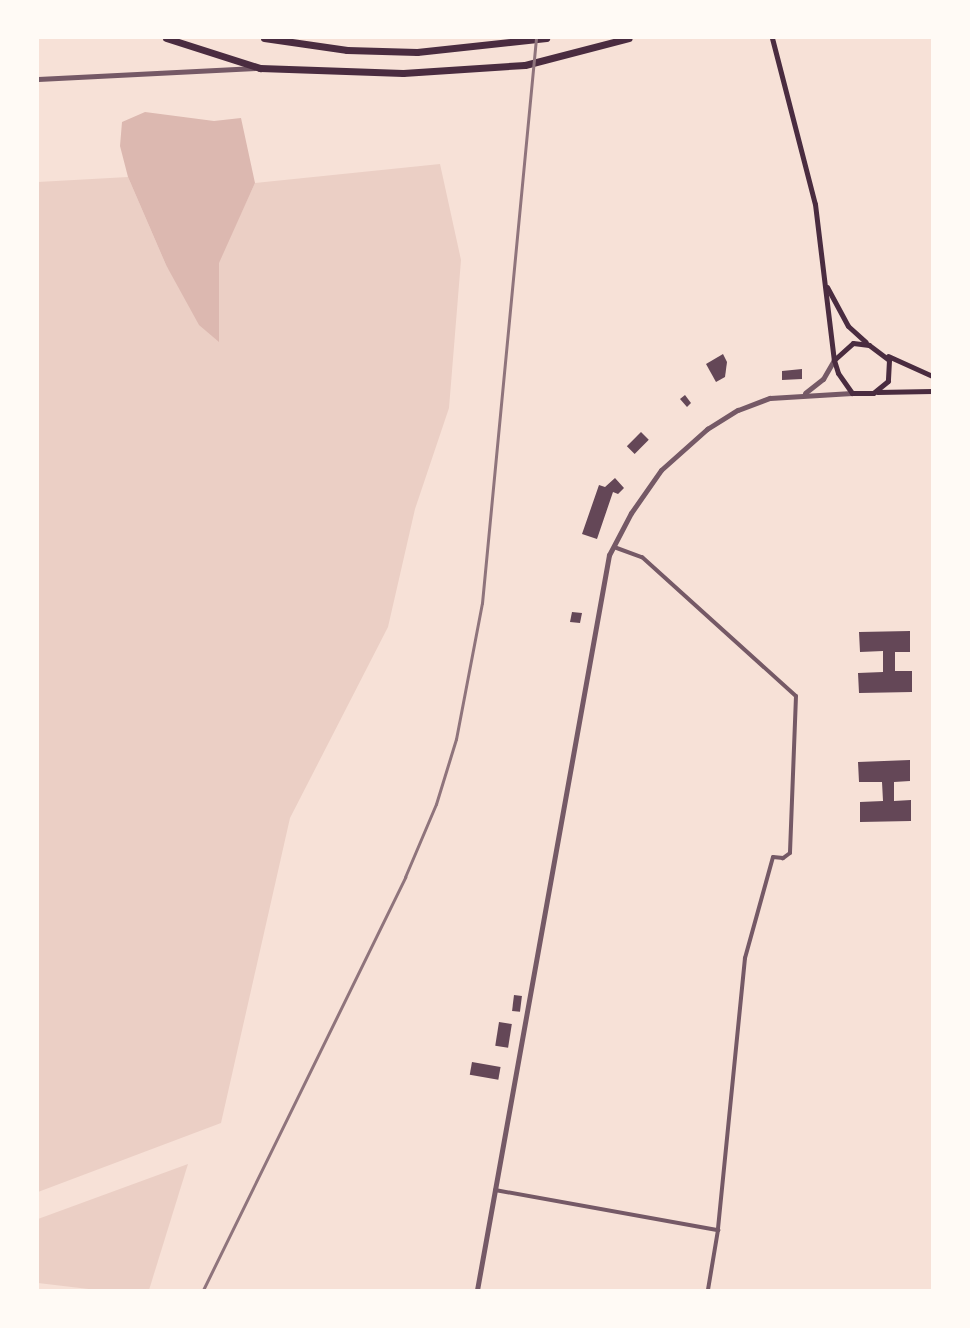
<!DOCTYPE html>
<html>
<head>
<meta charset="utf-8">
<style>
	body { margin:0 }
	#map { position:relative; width:970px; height:1328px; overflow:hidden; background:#f7e1d7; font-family:"Roboto Serif",serif }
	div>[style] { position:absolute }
	.green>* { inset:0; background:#ebcfc5 }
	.water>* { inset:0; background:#dcb8b0 }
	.building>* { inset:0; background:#644757; transform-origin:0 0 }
	.minor>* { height:4px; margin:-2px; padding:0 2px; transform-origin:2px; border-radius:2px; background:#755966 }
	.tertiary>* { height:5px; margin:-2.5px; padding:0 2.5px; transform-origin:2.5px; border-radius:2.5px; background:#755966 }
	.secondary>* { height:5px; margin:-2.5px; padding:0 2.5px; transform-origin:2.5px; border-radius:2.5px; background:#4a2c40 }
	.trunk>* { height:7px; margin:-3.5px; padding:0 3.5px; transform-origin:3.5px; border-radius:3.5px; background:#4a2c40 }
	.rail>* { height:3px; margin:-1.5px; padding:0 1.5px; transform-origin:1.5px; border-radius:1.5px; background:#8f747c }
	span { translate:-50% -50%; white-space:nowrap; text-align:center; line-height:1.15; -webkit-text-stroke:5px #fffaf5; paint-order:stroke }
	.frame { position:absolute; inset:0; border:39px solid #fffaf5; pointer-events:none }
</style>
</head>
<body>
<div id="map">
	<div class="green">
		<div style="clip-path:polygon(440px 164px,461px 260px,449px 408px,415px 509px,388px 627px,290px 818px,221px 1123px,38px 1192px,38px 182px,128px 177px,166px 265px,219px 341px,218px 263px,255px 183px)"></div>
		<div style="clip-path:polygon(188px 1164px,149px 1290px,97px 1290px,38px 1283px,38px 1219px)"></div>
	</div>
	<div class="water">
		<div style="clip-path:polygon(145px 112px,214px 121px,241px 118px,255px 183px,219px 263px,219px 342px,199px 325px,166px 265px,128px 177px,120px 146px,122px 122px)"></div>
	</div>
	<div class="building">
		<div style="clip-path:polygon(723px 354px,727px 362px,725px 377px,716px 382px,706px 364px)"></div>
		<div style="clip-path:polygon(802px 369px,802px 379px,782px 380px,782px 371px)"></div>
		<div style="clip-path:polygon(685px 395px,691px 403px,687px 407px,680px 399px)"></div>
		<div style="left:641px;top:432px;width:11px;height:20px;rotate:45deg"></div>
		<div style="clip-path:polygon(615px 478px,624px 488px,618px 494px,613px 492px,597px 539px,582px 534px,599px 485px,605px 487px)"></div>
		<div style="clip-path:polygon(572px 612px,582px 613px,580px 623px,570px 622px)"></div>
		<div style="clip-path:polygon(910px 631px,910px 652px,895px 652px,895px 671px,912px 671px,912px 692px,859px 693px,858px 673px,883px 672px,883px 651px,860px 652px,859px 632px)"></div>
		<div style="clip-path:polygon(910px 760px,910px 781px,894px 782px,894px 801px,911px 800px,911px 821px,860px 822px,860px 802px,883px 801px,882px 782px,859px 782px,858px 762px)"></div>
		<div style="left:514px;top:995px;width:8px;height:16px;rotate:7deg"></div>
		<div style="left:499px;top:1022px;width:13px;height:24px;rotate:9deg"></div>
		<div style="left:472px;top:1062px;width:29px;height:13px;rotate:10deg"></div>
	</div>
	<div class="minor">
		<div style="left:614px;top:547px;width:30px;rotate:20deg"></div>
		<div style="left:642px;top:557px;width:207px;rotate:42.1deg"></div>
		<div style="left:796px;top:696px;width:157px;rotate:92.2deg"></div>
		<div style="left:790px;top:853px;width:9px;rotate:144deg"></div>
		<div style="left:783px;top:858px;width:10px;rotate:-174deg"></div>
		<div style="left:773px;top:857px;width:105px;rotate:105.5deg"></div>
		<div style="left:745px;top:958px;width:273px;rotate:95.7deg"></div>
		<div style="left:718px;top:1230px;width:61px;rotate:99.5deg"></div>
		<div style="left:495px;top:1190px;width:227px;rotate:10.2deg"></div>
	</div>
	<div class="tertiary">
		<div style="left:38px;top:79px;width:220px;rotate:-2.9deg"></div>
		<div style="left:805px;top:393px;width:23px;rotate:-38deg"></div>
		<div style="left:823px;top:379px;width:22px;rotate:-60deg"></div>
		<div style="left:477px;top:1290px;width:747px;rotate:-79.82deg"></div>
		<div style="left:609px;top:555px;width:47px;rotate:-62.4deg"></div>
		<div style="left:631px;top:513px;width:52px;rotate:-55.1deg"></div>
		<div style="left:661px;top:470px;width:62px;rotate:-41.7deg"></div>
		<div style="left:707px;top:429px;width:36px;rotate:-32deg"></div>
		<div style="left:738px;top:410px;width:34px;rotate:-21deg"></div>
		<div style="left:770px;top:398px;width:82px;rotate:-3.5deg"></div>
	</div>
	<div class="secondary">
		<div style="left:772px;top:38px;width:171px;rotate:75.5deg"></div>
		<div style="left:815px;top:204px;width:157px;rotate:83.1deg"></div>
		<div style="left:827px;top:287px;width:44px;rotate:61.7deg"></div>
		<div style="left:848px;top:326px;width:24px;rotate:42deg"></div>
		<div style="left:853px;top:343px;width:16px;rotate:7deg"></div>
		<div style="left:869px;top:345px;width:25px;rotate:37deg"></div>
		<div style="left:889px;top:360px;width:21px;rotate:93deg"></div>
		<div style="left:888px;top:381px;width:19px;rotate:141deg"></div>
		<div style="left:873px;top:393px;width:21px;rotate:180deg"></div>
		<div style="left:852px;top:393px;width:24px;rotate:-125deg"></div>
		<div style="left:838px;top:373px;width:14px;rotate:-107deg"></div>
		<div style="left:834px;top:360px;width:25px;rotate:-42deg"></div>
		<div style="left:888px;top:356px;width:48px;rotate:24.4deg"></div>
		<div style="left:877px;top:392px;width:55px;rotate:-1deg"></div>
	</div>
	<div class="trunk">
		<div style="left:166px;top:38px;width:99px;rotate:17.7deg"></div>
		<div style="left:260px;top:68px;width:143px;rotate:2deg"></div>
		<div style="left:403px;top:73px;width:122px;rotate:-3.8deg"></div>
		<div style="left:525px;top:65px;width:107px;rotate:-14.6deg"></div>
		<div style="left:264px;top:38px;width:84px;rotate:8.2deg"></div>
		<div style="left:347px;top:50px;width:70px;rotate:1.6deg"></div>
		<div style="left:417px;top:52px;width:130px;rotate:-6.2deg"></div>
	</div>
	<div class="rail">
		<div style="left:203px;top:1290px;width:460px;rotate:-63.9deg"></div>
		<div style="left:405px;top:877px;width:79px;rotate:-67deg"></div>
		<div style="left:436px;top:804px;width:68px;rotate:-72.9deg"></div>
		<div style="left:456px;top:739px;width:138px;rotate:-79.2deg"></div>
		<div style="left:482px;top:603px;width:568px;rotate:-84.54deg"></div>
	</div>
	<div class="frame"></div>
</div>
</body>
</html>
